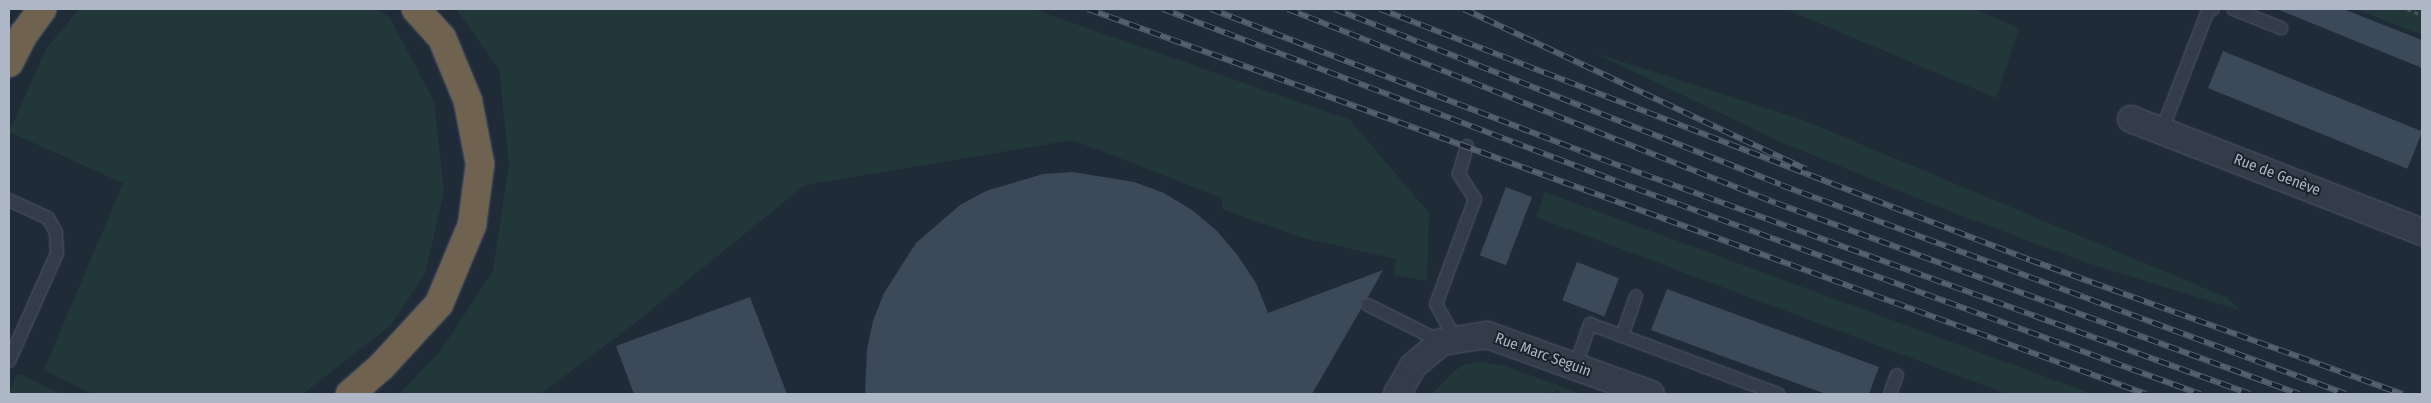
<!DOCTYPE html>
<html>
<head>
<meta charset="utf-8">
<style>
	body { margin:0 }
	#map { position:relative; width:2431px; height:403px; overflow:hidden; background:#202b38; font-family:"Fira Sans Condensed",sans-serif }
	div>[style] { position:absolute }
	.green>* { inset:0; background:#223739 }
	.building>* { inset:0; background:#3c4958; transform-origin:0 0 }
	.path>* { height:3px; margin-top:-1.5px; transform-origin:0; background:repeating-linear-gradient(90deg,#405457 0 4px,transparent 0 8px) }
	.roads { filter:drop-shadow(0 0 1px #515a66) drop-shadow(0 0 1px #515a66) }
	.service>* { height:12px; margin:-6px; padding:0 6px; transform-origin:6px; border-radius:6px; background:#343c49 }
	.minor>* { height:26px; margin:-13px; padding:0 13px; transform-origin:13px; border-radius:13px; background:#343c49 }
	.motorway>* { height:28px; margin:-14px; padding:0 14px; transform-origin:14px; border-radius:14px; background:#6f6350 }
	.rail>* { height:5.5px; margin-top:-2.75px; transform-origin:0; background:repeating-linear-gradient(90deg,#19222d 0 11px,#556070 0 22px); box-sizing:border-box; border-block:1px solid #556070 }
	span { translate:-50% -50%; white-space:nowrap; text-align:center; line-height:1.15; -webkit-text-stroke:4px #19222d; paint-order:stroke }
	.street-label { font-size:15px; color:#aeb7c5 }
	.frame { position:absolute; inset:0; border:10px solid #aeb7c5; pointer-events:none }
</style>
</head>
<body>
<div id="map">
	<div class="green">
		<div style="clip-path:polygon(79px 9px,378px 9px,390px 18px,434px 101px,444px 192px,425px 274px,391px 325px,303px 394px,93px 394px,44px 370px,123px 183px,9px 132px,46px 49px)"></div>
		<div style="clip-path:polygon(456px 9px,1033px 9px,1350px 120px,1429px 213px,1427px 281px,1394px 275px,1396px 259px,1303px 238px,1222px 209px,1222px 198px,1073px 140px,805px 185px,630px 327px,541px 394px,399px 394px,439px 353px,493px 271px,509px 163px,499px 69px)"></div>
		<div style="clip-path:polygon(1785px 9px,1974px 9px,2019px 28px,1996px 98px)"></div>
		<div style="clip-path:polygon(2355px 9px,2422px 9px,2422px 35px)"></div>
		<div style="clip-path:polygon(1592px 52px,1803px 120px,2228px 298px,2239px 310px,2087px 263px,1952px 212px,1783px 143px)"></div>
		<div style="clip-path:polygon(1545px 192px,2092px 394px,2007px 394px,1536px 217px)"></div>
		<div style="clip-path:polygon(1480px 362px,1502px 365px,1581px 394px,1559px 394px,1559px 389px,1549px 394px,1432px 394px,1454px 371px,1466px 364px)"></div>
		<div style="clip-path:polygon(20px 374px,62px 394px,9px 394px,16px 375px)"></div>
	</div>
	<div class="building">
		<div style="clip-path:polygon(2277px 9px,2343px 9px,2422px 40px,2422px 68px)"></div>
		<div style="left:2223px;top:51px;width:215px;height:40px;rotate:22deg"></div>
		<div style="clip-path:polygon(1073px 172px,1134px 182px,1164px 193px,1192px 210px,1217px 231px,1238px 256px,1256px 283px,1268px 313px,1383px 270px,1368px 297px,1361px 301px,1361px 309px,1312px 394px,865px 394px,867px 349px,873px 321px,884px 293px,916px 243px,960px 205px,986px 191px,1043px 174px)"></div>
		<div style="left:1506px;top:187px;width:28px;height:73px;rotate:21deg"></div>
		<div style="left:1577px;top:262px;width:45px;height:41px;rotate:21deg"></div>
		<div style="clip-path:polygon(1667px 289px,1879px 367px,1869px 394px,1826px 394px,1651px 330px)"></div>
		<div style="clip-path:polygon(750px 297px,787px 394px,634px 394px,616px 346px)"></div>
	</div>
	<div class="path">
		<div style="left:2407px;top:9px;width:16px;rotate:22deg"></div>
	</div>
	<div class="roads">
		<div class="service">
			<div style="left:2233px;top:9px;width:52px;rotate:21.6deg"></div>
			<div style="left:2162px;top:130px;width:128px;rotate:-68.9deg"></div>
			<div style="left:2208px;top:11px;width:5px;rotate:-22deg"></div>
			<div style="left:1368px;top:305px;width:83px;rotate:26.6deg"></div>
			<div style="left:1622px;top:336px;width:42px;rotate:-70.7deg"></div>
			<div style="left:1456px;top:340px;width:41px;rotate:-119.1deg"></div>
			<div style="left:1436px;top:304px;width:112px;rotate:-69.6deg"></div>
			<div style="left:1475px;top:199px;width:30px;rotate:-123deg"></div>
			<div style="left:1459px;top:174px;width:29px;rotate:-74deg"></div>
			<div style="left:9px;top:361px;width:118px;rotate:-66deg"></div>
			<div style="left:57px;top:253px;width:21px;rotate:-93deg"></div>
			<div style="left:56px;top:232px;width:16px;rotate:-120deg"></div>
			<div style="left:48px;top:218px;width:43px;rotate:-155.2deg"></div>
			<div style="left:1575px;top:367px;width:46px;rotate:-70.8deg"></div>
			<div style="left:1590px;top:324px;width:201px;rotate:20.4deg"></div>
			<div style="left:1890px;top:394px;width:20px;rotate:-70deg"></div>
		</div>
		<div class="minor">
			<div style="left:2131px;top:119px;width:312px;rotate:21.2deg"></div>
			<div style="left:1397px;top:394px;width:32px;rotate:-60deg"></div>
			<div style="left:1413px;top:366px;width:38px;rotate:-40deg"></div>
			<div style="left:1442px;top:342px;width:46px;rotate:-8.8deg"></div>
			<div style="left:1487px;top:335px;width:174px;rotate:19.8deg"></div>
		</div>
		<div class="motorway">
			<div style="left:9px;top:63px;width:33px;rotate:-63deg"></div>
			<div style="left:24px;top:34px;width:31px;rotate:-54deg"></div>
			<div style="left:350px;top:394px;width:41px;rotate:-41.1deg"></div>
			<div style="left:381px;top:367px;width:86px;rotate:-47.4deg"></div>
			<div style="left:439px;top:304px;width:86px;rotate:-67.3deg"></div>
			<div style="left:472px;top:225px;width:62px;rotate:-82.5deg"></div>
			<div style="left:480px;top:164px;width:64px;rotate:-100.8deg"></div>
			<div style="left:468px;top:101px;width:68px;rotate:-112.4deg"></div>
			<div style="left:442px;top:38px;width:39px;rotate:-132deg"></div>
		</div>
	</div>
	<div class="rail">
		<div style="left:1088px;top:9px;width:1126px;rotate:20deg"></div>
		<div style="left:1163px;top:9px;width:484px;rotate:20.8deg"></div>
		<div style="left:1615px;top:181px;width:623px;rotate:20.01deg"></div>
		<div style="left:1211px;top:9px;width:439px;rotate:21deg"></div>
		<div style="left:1621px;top:166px;width:669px;rotate:19.92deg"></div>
		<div style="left:1288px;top:9px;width:525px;rotate:21.68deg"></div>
		<div style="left:1776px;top:203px;width:557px;rotate:20.06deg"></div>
		<div style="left:1335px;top:9px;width:479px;rotate:21.5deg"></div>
		<div style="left:1781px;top:185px;width:602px;rotate:20.3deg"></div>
		<div style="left:1380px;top:9px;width:697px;rotate:21.11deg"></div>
		<div style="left:2030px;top:260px;width:396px;rotate:19.8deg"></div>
		<div style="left:1464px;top:9px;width:378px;rotate:25.1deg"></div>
	</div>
	<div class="street-label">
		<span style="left:2277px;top:175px;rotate:21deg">Rue de Genève</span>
		<span style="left:1543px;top:355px;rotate:20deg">Rue Marc Seguin</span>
	</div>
	<div class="frame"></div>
</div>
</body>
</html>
